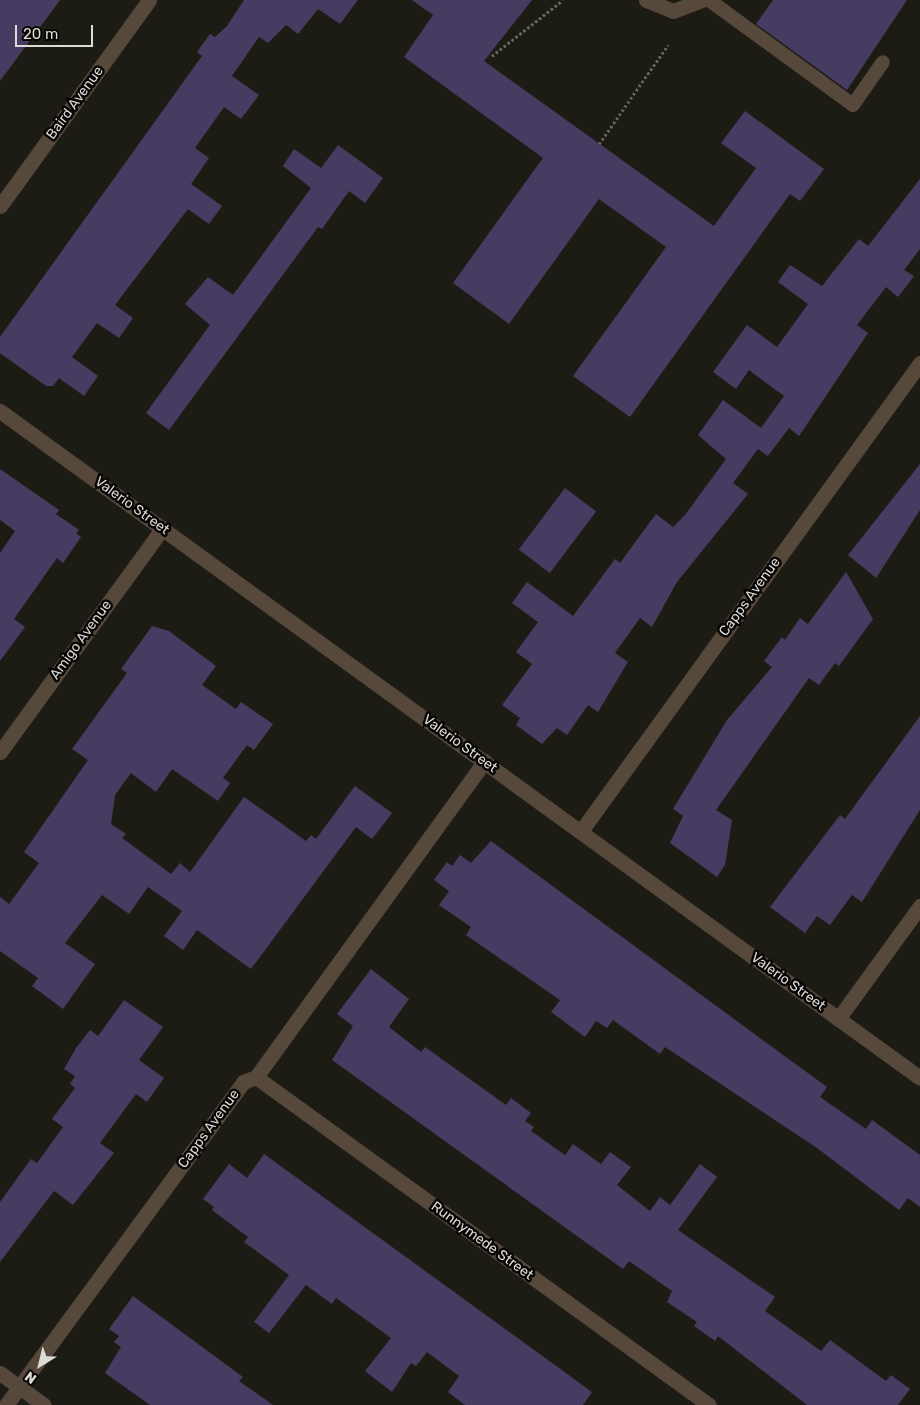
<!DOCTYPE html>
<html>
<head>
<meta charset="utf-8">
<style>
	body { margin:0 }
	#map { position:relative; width:920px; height:1405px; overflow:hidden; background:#1d1c14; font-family:Rubik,sans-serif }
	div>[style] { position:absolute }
	.building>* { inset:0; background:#463c61; transform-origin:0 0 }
	.path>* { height:3px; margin-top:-1.5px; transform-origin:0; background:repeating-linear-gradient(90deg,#65645d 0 2.5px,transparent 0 5px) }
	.service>* { height:14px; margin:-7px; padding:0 7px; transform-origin:7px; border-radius:7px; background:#57483c }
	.minor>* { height:15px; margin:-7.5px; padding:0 7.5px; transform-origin:7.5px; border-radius:7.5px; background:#57483c }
	.tertiary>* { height:15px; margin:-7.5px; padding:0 7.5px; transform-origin:7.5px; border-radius:7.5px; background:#57483c }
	span { translate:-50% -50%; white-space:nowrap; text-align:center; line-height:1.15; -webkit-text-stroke:5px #070604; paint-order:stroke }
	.street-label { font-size:14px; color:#dcdbd6 }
	.north { position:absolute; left:15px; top:1340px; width:50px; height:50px; -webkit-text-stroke:4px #070604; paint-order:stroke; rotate:216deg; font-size:14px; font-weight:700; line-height:20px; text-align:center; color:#dcdbd6 }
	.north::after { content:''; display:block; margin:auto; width:18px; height:22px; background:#dcdbd6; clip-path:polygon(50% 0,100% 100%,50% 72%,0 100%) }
	.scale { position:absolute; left:15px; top:25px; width:78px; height:22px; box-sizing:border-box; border:2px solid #dcdbd6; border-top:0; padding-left:6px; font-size:15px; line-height:18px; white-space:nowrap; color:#dcdbd6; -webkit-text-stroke:4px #070604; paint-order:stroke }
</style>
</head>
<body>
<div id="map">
	<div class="building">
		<div style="clip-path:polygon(0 0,60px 0,0 81px)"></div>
		<div style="clip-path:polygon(244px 0,358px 0,340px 24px,318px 9px,298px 34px,286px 25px,268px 43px,259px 37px,232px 76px,259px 95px,241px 119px,224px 107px,195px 148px,209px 158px,191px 184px,222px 206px,209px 224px,188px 209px,115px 305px,133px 318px,119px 338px,97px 323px,72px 357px,98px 376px,84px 396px,59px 378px,53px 386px,46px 386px,0 353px,0 337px,202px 56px,197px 52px,210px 34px,215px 37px,227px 26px)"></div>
		<div style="clip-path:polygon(412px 0,532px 0,484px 61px,714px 226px,756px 168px,721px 143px,745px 111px,824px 169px,800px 201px,790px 194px,630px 417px,573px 376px,666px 247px,599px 199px,509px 324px,453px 283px,543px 158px,404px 57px,433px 15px)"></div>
		<div style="clip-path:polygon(773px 0,907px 0,847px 90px,756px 24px)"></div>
		<div style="clip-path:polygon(338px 145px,383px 178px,365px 203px,349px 191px,322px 229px,318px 227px,169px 430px,146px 413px,210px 325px,185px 304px,208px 277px,233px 295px,311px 188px,283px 166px,294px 149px,321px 168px)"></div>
		<div style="clip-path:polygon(920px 179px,920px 249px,904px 270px,914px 276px,898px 297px,886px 287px,857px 325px,868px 333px,799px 436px,789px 428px,768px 456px,758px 449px,733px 483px,748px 494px,677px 582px,652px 627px,640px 618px,615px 653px,628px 662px,598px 712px,588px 705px,567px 735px,557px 728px,542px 744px,516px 725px,520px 718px,502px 705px,532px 664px,516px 652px,538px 622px,512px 603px,527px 582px,573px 616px,615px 559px,620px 563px,656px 514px,673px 527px,685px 515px,726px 459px,698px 435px,723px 400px,761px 428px,784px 396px,749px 370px,736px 389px,713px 372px,747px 325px,777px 347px,808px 304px,778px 282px,790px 265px,822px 286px,859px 239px,868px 246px)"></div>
		<div style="clip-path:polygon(920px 464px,920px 510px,876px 578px,848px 555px)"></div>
		<div style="clip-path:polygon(0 469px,59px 510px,56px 514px,79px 530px,76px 533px,81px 537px,63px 563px,57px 558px,14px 619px,25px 627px,0 661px,0 553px,15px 531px,0 520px)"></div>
		<div style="left:565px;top:488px;width:39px;height:77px;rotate:37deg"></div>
		<div style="clip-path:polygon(846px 572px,873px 619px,839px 666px,835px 663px,819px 685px,809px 678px,716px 810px,732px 820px,725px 865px,717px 877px,670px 843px,683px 816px,673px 809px,727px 720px,772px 667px,764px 661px,782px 637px,785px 640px,800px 618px,808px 624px)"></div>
		<div style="clip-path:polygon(152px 626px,169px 631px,216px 666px,202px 685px,236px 709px,241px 702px,273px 724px,254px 750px,247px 745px,223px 778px,230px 783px,218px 801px,172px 769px,156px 792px,131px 773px,115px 795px,111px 824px,126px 834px,122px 838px,171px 874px,180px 863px,190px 872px,244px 797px,306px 841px,311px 835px,316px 839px,355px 786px,392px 813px,372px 839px,356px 827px,251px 969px,197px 930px,183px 950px,164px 936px,182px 911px,148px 887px,129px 914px,102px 895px,65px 943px,95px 964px,63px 1009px,32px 986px,38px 978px,0 951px,0 897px,9px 904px,39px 863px,24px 852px,88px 760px,72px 749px,127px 673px,121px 669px)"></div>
		<div style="clip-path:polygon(920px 716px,920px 810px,862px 902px,852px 895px,830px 925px,817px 916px,805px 933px,770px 907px,840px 815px,845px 819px)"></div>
		<div style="clip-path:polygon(491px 841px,827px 1087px,820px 1097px,866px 1129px,872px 1120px,920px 1155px,920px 1207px,908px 1198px,899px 1210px,817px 1148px,665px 1047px,660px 1054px,613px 1020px,607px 1028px,596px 1021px,585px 1037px,551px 1012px,560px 1000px,466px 935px,471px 927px,439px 905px,449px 891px,434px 880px,447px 862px,452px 866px,460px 855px,471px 863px)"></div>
		<div style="clip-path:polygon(371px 969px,409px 999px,389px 1027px,421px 1052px,425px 1047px,506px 1105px,511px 1098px,531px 1113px,525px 1121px,534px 1127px,531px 1131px,565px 1155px,573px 1144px,601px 1164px,610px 1152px,631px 1167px,617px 1185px,650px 1211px,660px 1197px,670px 1205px,700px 1164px,717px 1177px,678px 1230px,775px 1297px,765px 1311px,821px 1351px,830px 1340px,886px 1381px,891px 1375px,910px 1389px,898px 1405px,807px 1405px,718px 1336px,715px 1341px,694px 1326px,697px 1322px,667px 1302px,672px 1291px,629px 1261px,623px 1269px,332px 1060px,353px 1026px,337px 1014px)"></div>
		<div style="clip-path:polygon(124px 1000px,163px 1027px,139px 1060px,164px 1078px,147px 1102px,136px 1094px,100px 1143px,114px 1153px,73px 1205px,54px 1191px,0 1262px,0 1202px,31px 1159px,37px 1163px,63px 1127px,52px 1119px,75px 1088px,70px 1084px,75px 1076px,64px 1069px,76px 1048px,90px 1030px,98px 1036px)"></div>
		<div style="clip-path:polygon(264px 1154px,592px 1392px,583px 1405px,465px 1405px,448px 1392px,459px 1376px,427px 1352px,416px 1366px,411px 1363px,392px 1392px,365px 1371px,391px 1338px,336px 1298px,332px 1304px,306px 1285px,269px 1333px,254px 1322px,289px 1275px,244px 1242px,248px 1237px,212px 1210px,214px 1207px,203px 1199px,229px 1164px,247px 1178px)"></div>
		<div style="clip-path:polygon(133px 1296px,243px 1377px,239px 1381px,273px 1405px,150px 1405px,105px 1373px,121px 1347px,114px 1342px,119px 1336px,109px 1329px)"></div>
	</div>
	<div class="path">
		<div style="left:492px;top:56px;width:90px;rotate:-38.3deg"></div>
		<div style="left:599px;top:144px;width:121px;rotate:-55.1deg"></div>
	</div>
	<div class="service">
		<div style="left:709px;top:0;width:178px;rotate:36.1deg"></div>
		<div style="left:853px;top:105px;width:52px;rotate:-55.1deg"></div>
	</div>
	<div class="minor">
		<div style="left:646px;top:0;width:29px;rotate:22deg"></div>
		<div style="left:673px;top:11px;width:31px;rotate:-21deg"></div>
		<div style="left:0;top:206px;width:254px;rotate:-54.1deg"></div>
		<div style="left:0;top:752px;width:277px;rotate:-54deg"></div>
		<div style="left:581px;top:831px;width:578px;rotate:-54.08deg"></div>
		<div style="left:838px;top:1019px;width:140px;rotate:-54deg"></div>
		<div style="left:256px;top:1077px;width:559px;rotate:35.91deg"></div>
		<div style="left:0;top:1373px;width:54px;rotate:36deg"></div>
		<div style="left:6px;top:1405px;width:401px;rotate:-53.7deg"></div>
		<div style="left:243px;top:1082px;width:14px;rotate:-21deg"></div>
		<div style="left:256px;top:1077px;width:390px;rotate:-54.1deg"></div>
	</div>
	<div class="tertiary">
		<div style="left:0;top:411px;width:1136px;rotate:35.94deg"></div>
	</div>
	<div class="street-label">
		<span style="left:75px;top:103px;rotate:-54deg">Baird Avenue</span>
		<span style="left:132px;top:506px;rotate:36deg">Valerio Street</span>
		<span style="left:750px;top:597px;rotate:-54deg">Capps Avenue</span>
		<span style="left:81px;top:640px;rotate:-54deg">Amigo Avenue</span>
		<span style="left:460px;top:744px;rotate:36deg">Valerio Street</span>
		<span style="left:788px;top:982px;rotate:36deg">Valerio Street</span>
		<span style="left:209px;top:1129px;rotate:-54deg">Capps Avenue</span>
		<span style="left:482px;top:1241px;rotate:36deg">Runnymede Street</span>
	</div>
	<div class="north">N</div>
	<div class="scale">20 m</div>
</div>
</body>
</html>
